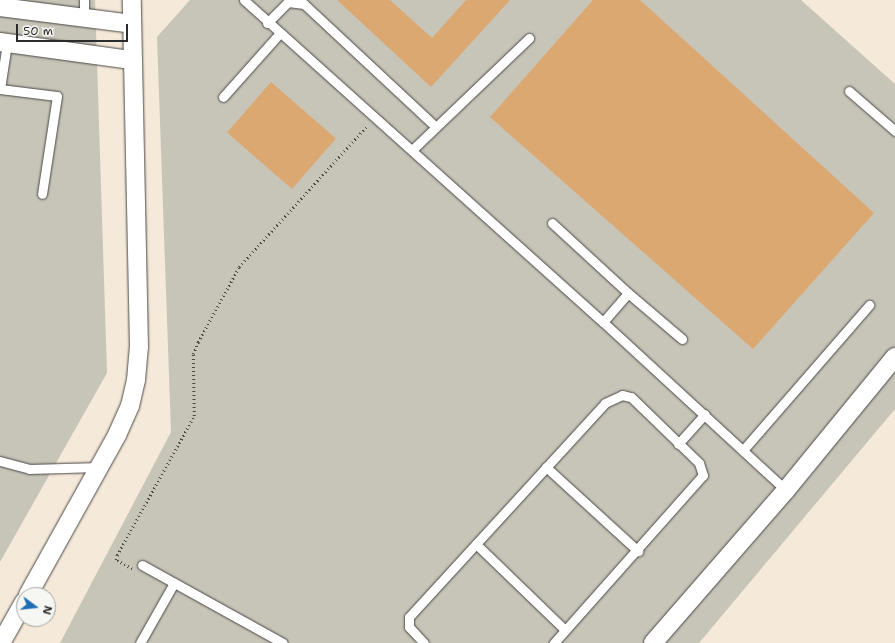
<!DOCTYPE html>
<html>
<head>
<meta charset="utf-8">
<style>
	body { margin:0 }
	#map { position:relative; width:895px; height:643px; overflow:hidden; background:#f5e9d9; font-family:"Shantell Sans",sans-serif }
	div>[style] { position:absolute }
	.industrial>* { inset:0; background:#c7c4b8 }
	.building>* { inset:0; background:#dca871; transform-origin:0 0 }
	.path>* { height:2.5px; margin-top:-1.25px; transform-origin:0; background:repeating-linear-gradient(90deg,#494845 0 1px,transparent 0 4px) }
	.roads { filter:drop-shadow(0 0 1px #494845) drop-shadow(0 0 1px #494845) }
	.service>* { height:9px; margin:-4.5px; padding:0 4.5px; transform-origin:4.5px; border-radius:4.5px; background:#fff }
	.minor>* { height:18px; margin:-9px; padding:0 9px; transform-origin:9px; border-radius:9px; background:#fff }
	span { translate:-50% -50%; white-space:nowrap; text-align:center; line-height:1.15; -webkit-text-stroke:3px #f6f6f2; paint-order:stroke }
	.north { position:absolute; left:16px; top:587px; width:40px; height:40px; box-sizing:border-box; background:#f6f6f2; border:1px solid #a5a5a2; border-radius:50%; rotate:105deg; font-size:11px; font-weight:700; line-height:16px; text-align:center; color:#2b2b2b }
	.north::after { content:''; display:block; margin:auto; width:14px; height:18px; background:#1f6fb2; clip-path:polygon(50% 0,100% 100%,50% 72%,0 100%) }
	.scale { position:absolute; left:16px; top:24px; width:112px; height:18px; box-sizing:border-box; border:2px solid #2b2b2b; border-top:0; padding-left:5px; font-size:12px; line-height:14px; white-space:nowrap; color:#2b2b2b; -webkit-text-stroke:3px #f6f6f2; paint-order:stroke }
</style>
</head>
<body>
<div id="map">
	<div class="industrial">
		<div style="clip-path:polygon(0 0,95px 0,107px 373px,0 562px)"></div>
		<div style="clip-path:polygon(190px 0,801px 0,895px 84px,895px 409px,699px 643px,60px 643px,171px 432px,157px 37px)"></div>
	</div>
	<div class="building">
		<div style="clip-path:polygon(337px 0,390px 0,432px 38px,466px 0,510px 0,431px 87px)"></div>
		<div style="clip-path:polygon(593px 0,640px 0,874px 213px,753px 349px,490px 117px)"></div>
		<div style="left:271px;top:82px;width:86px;height:67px;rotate:41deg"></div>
	</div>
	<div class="path">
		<div style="left:132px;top:569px;width:18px;rotate:-151deg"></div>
		<div style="left:116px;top:560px;width:5px;rotate:-79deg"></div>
		<div style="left:117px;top:555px;width:159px;rotate:-61deg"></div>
		<div style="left:194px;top:416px;width:62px;rotate:-90.9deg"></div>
		<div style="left:193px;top:354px;width:13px;rotate:-67deg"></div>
		<div style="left:198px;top:342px;width:85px;rotate:-61.3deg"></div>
		<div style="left:239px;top:267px;width:190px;rotate:-47.8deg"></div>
	</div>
	<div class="roads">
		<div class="service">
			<div style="left:84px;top:0;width:18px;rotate:90deg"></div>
			<div style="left:244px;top:0;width:482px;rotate:41.9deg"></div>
			<div style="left:603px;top:322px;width:248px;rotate:42.6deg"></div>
			<div style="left:267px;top:23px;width:30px;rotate:-45deg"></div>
			<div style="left:288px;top:2px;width:16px;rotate:7deg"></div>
			<div style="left:304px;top:4px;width:180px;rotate:43deg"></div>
			<div style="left:0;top:89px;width:57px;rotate:7deg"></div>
			<div style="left:57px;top:96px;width:99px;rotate:98.7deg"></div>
			<div style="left:0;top:89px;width:47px;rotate:-81.3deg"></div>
			<div style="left:849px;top:91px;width:61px;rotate:41deg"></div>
			<div style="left:223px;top:97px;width:86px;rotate:-48.3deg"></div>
			<div style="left:412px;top:150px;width:162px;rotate:-43.7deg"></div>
			<div style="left:552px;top:223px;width:103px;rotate:42.6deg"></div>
			<div style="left:603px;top:322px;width:38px;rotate:-49deg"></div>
			<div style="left:628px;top:293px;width:71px;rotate:40.4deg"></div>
			<div style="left:678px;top:444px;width:40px;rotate:-48deg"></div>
			<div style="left:744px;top:449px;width:191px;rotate:-49deg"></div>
			<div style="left:0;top:461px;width:30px;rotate:15deg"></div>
			<div style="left:29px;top:469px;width:71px;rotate:-1.6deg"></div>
			<div style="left:546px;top:467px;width:125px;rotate:42.4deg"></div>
			<div style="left:476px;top:544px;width:124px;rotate:44deg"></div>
			<div style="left:142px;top:565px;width:161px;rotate:29deg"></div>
			<div style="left:140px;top:643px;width:69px;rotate:-60.5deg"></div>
			<div style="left:424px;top:643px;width:22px;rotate:-133deg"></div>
			<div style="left:409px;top:627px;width:10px;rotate:-90deg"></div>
			<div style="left:409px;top:617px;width:290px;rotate:-47.5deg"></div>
			<div style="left:605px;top:403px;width:19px;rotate:-25deg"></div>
			<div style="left:622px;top:395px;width:9px;rotate:13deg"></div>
			<div style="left:631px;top:397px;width:95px;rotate:44.1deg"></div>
			<div style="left:699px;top:463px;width:13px;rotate:72deg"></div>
			<div style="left:703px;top:475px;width:225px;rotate:131.6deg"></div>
		</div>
		<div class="minor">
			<div style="left:0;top:7px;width:133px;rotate:7.3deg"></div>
			<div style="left:0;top:42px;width:133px;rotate:7.8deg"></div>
			<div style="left:28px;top:595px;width:183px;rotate:-60.9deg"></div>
			<div style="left:117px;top:435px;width:32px;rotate:-66deg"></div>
			<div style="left:130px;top:406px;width:27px;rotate:-77deg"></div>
			<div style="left:136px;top:380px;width:33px;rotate:-85deg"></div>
			<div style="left:139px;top:347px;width:347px;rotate:-91.2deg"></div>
			<div style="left:1px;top:643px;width:47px;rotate:-60.7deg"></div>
			<div style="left:653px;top:643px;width:203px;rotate:-49deg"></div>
			<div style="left:786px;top:490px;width:172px;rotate:-50.7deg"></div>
		</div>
	</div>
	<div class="north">N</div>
	<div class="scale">50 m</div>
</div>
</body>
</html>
